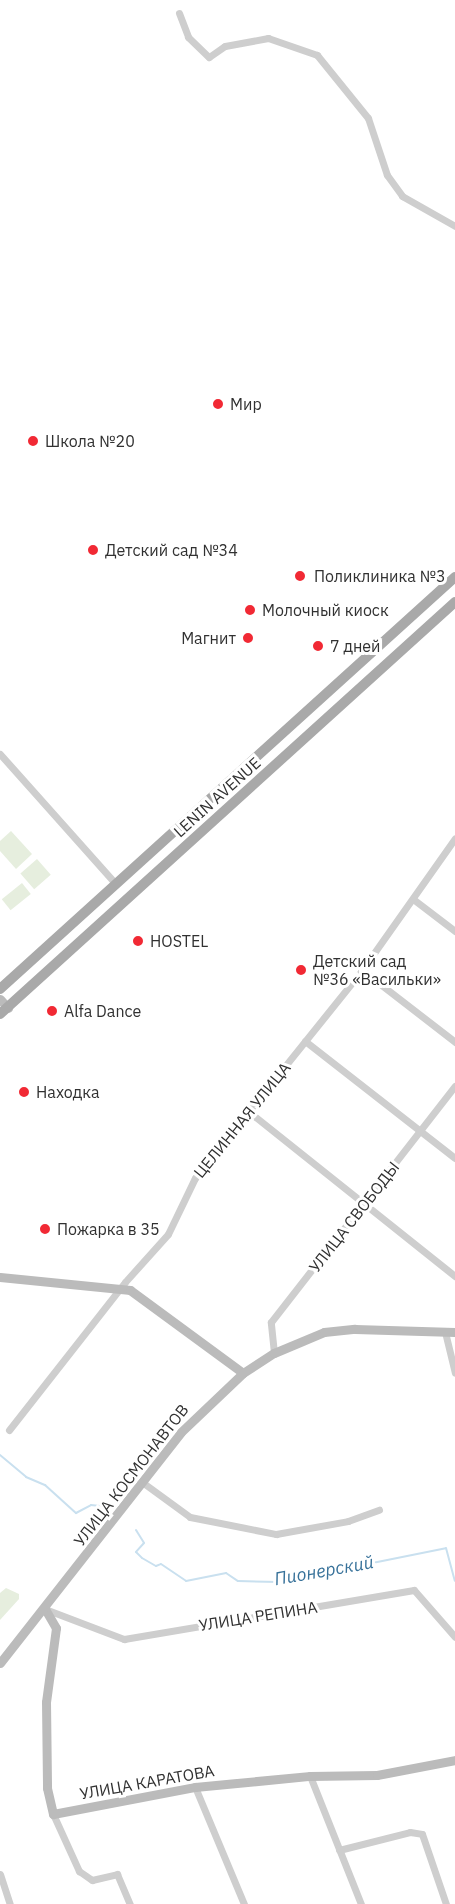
<!DOCTYPE html>
<html>
<head>
<meta charset="utf-8">
<style>
	body { margin:0 }
	#map { position:relative; width:455px; height:1904px; overflow:hidden; background:#fff; font-family:"IBM Plex Sans",sans-serif }
	div>[style] { position:absolute }
	.green>* { inset:0; background:#e6eede; transform-origin:0 0 }
	.stream>* { height:2px; margin:-1px; padding:0 1px; transform-origin:1px; border-radius:1px; background:#c9e0ef }
	.street>* { height:7px; margin:-3.5px; padding:0 3.5px; transform-origin:3.5px; border-radius:3.5px; background:#cecece }
	.secondary>* { height:9px; margin:-4.5px; padding:0 4.5px; transform-origin:4.5px; border-radius:4.5px; background:#bbb }
	.primary>* { height:10px; margin:-5px; padding:0 5px; transform-origin:5px; border-radius:5px; background:#a9a9a9 }
	.dots>* { width:16px; height:16px; translate:-50% -50%; box-sizing:border-box; border:3px solid #fff; border-radius:50% }
	span { translate:-50% -50%; white-space:nowrap; text-align:center; line-height:1.15; -webkit-text-stroke:6px #fff; paint-order:stroke }
	.poi-label { font-size:16px; color:#313131 }
	.left { translate:0 -50%; text-align:left }
	.right { translate:-100% -50%; text-align:right }
	.street-label { font-size:16px; color:#313131 }
	.water-label { font-size:18px; color:#38729a; font-style:italic }
</style>
</head>
<body>
<div id="map">
	<div class="green">
		<div style="clip-path:polygon(11px 831px,32px 854px,16px 869px,0 851px,0 841px)"></div>
		<div style="left:37px;top:859px;width:21px;height:22px;rotate:49deg"></div>
		<div style="left:22px;top:883px;width:14px;height:26px;rotate:51deg"></div>
		<div style="clip-path:polygon(6px 1588px,19px 1594px,19px 1599px,0 1620px,0 1593px)"></div>
	</div>
	<div class="stream">
		<div style="left:0;top:1455px;width:34px;rotate:40deg"></div>
		<div style="left:26px;top:1477px;width:21px;rotate:23deg"></div>
		<div style="left:45px;top:1485px;width:42px;rotate:42.1deg"></div>
		<div style="left:76px;top:1513px;width:17px;rotate:-28deg"></div>
		<div style="left:91px;top:1505px;width:18px;rotate:6deg"></div>
		<div style="left:136px;top:1530px;width:15px;rotate:58deg"></div>
		<div style="left:144px;top:1543px;width:12px;rotate:132deg"></div>
		<div style="left:136px;top:1552px;width:8px;rotate:45deg"></div>
		<div style="left:142px;top:1558px;width:16px;rotate:30deg"></div>
		<div style="left:156px;top:1566px;width:5px;rotate:-22deg"></div>
		<div style="left:161px;top:1564px;width:30px;rotate:34deg"></div>
		<div style="left:186px;top:1581px;width:41px;rotate:-11.3deg"></div>
		<div style="left:226px;top:1573px;width:14px;rotate:34deg"></div>
		<div style="left:238px;top:1581px;width:40px;rotate:1.4deg"></div>
		<div style="left:278px;top:1582px;width:171px;rotate:-11.4deg"></div>
		<div style="left:446px;top:1548px;width:34px;rotate:75deg"></div>
	</div>
	<div class="street">
		<div style="left:179px;top:13px;width:26px;rotate:69deg"></div>
		<div style="left:188px;top:37px;width:29px;rotate:44deg"></div>
		<div style="left:209px;top:57px;width:19px;rotate:-35deg"></div>
		<div style="left:225px;top:46px;width:44px;rotate:-10.5deg"></div>
		<div style="left:268px;top:38px;width:52px;rotate:19.1deg"></div>
		<div style="left:317px;top:55px;width:81px;rotate:51deg"></div>
		<div style="left:368px;top:118px;width:60px;rotate:71.6deg"></div>
		<div style="left:387px;top:175px;width:26px;rotate:54deg"></div>
		<div style="left:402px;top:196px;width:61px;rotate:29.5deg"></div>
		<div style="left:0;top:754px;width:174px;rotate:48.3deg"></div>
		<div style="left:413px;top:899px;width:53px;rotate:37.3deg"></div>
		<div style="left:362px;top:970px;width:118px;rotate:37.7deg"></div>
		<div style="left:305px;top:1041px;width:190px;rotate:38deg"></div>
		<div style="left:248px;top:1111px;width:265px;rotate:38.6deg"></div>
		<div style="left:445px;top:1332px;width:42px;rotate:76.3deg"></div>
		<div style="left:274px;top:1353px;width:31px;rotate:-96deg"></div>
		<div style="left:271px;top:1322px;width:299px;rotate:-52.1deg"></div>
		<div style="left:9px;top:1430px;width:188px;rotate:-51.9deg"></div>
		<div style="left:125px;top:1282px;width:64px;rotate:-48.1deg"></div>
		<div style="left:168px;top:1234px;width:62px;rotate:-64.3deg"></div>
		<div style="left:195px;top:1178px;width:267px;rotate:-51.2deg"></div>
		<div style="left:362px;top:970px;width:161px;rotate:-54.8deg"></div>
		<div style="left:142px;top:1482px;width:59px;rotate:36.1deg"></div>
		<div style="left:190px;top:1517px;width:88px;rotate:11.2deg"></div>
		<div style="left:276px;top:1534px;width:73px;rotate:-10.2deg"></div>
		<div style="left:348px;top:1521px;width:33px;rotate:-20deg"></div>
		<div style="left:45px;top:1609px;width:85px;rotate:20.8deg"></div>
		<div style="left:124px;top:1639px;width:294px;rotate:-9.6deg"></div>
		<div style="left:414px;top:1590px;width:62px;rotate:48.9deg"></div>
		<div style="left:310px;top:1776px;width:138px;rotate:68.3deg"></div>
		<div style="left:195px;top:1787px;width:127px;rotate:67.3deg"></div>
		<div style="left:53px;top:1814px;width:63px;rotate:65.5deg"></div>
		<div style="left:79px;top:1871px;width:16px;rotate:35deg"></div>
		<div style="left:92px;top:1880px;width:26px;rotate:-13deg"></div>
		<div style="left:117px;top:1874px;width:33px;rotate:67deg"></div>
		<div style="left:339px;top:1850px;width:73px;rotate:-14.2deg"></div>
		<div style="left:410px;top:1832px;width:12px;rotate:9deg"></div>
		<div style="left:422px;top:1834px;width:74px;rotate:71.1deg"></div>
		<div style="left:0;top:1874px;width:32px;rotate:72deg"></div>
	</div>
	<div class="secondary">
		<div style="left:0;top:999px;width:12px;rotate:48deg"></div>
		<div style="left:0;top:1277px;width:131px;rotate:5.7deg"></div>
		<div style="left:130px;top:1290px;width:140px;rotate:36.3deg"></div>
		<div style="left:45px;top:1609px;width:22px;rotate:60deg"></div>
		<div style="left:56px;top:1628px;width:75px;rotate:97.7deg"></div>
		<div style="left:46px;top:1702px;width:86px;rotate:89.3deg"></div>
		<div style="left:47px;top:1788px;width:27px;rotate:77deg"></div>
		<div style="left:53px;top:1814px;width:145px;rotate:-10.8deg"></div>
		<div style="left:195px;top:1787px;width:116px;rotate:-5.5deg"></div>
		<div style="left:310px;top:1776px;width:67px;rotate:-0.9deg"></div>
		<div style="left:377px;top:1775px;width:79px;rotate:-10.9deg"></div>
		<div style="left:0;top:1663px;width:293px;rotate:-51.9deg"></div>
		<div style="left:181px;top:1432px;width:86px;rotate:-43.6deg"></div>
		<div style="left:243px;top:1373px;width:37px;rotate:-33deg"></div>
		<div style="left:274px;top:1353px;width:54px;rotate:-22.8deg"></div>
		<div style="left:324px;top:1332px;width:31px;rotate:-6deg"></div>
		<div style="left:355px;top:1329px;width:100px;rotate:1.7deg"></div>
	</div>
	<div class="primary">
		<div style="left:0;top:989px;width:614px;rotate:-42.16deg"></div>
		<div style="left:0;top:1014px;width:614px;rotate:-42.16deg"></div>
	</div>
	<div class="dots">
		<div style="left:218px;top:404px;background:#f12934"></div>
		<div style="left:33px;top:441px;background:#f12934"></div>
		<div style="left:93px;top:550px;background:#f12934"></div>
		<div style="left:300px;top:576px;background:#f12934"></div>
		<div style="left:250px;top:610px;background:#f12934"></div>
		<div style="left:248px;top:638px;background:#f12934"></div>
		<div style="left:318px;top:646px;background:#f12934"></div>
		<div style="left:138px;top:941px;background:#f12934"></div>
		<div style="left:301px;top:970px;background:#f12934"></div>
		<div style="left:52px;top:1011px;background:#f12934"></div>
		<div style="left:24px;top:1092px;background:#f12934"></div>
		<div style="left:45px;top:1229px;background:#f12934"></div>
	</div>
	<div class="poi-label">
		<span class="left" style="left:230px;top:404px">Мир</span>
		<span class="left" style="left:45px;top:441px">Школа №20</span>
		<span class="left" style="left:105px;top:550px">Детский сад №34</span>
		<span class="left" style="left:314px;top:576px">Поликлиника №3</span>
		<span class="left" style="left:262px;top:610px">Молочный киоск</span>
		<span class="right" style="left:236px;top:638px">Магнит</span>
		<span class="left" style="left:330px;top:646px">7 дней</span>
		<span class="left" style="left:150px;top:941px">HOSTEL</span>
		<span class="left" style="left:313px;top:970px">Детский сад<br>№36 «Васильки»</span>
		<span class="left" style="left:64px;top:1011px">Alfa Dance</span>
		<span class="left" style="left:36px;top:1092px">Находка</span>
		<span class="left" style="left:57px;top:1229px">Пожарка в 35</span>
	</div>
	<div class="street-label">
		<span style="left:217px;top:797px;rotate:-42deg">LENIN AVENUE</span>
		<span style="left:242px;top:1120px;rotate:-51deg">ЦЕЛИННАЯ УЛИЦА</span>
		<span style="left:354px;top:1217px;rotate:-52deg">УЛИЦА СВОБОДЫ</span>
		<span style="left:131px;top:1475px;rotate:-52deg">УЛИЦА КОСМОНАВТОВ</span>
		<span style="left:258px;top:1616px;rotate:-9deg">УЛИЦА РЕПИНА</span>
		<span style="left:147px;top:1782px;rotate:-10deg">УЛИЦА КАРАТОВА</span>
	</div>
	<div class="water-label">
		<span style="left:324px;top:1571px;rotate:-10deg">Пионерский</span>
	</div>
</div>
</body>
</html>
